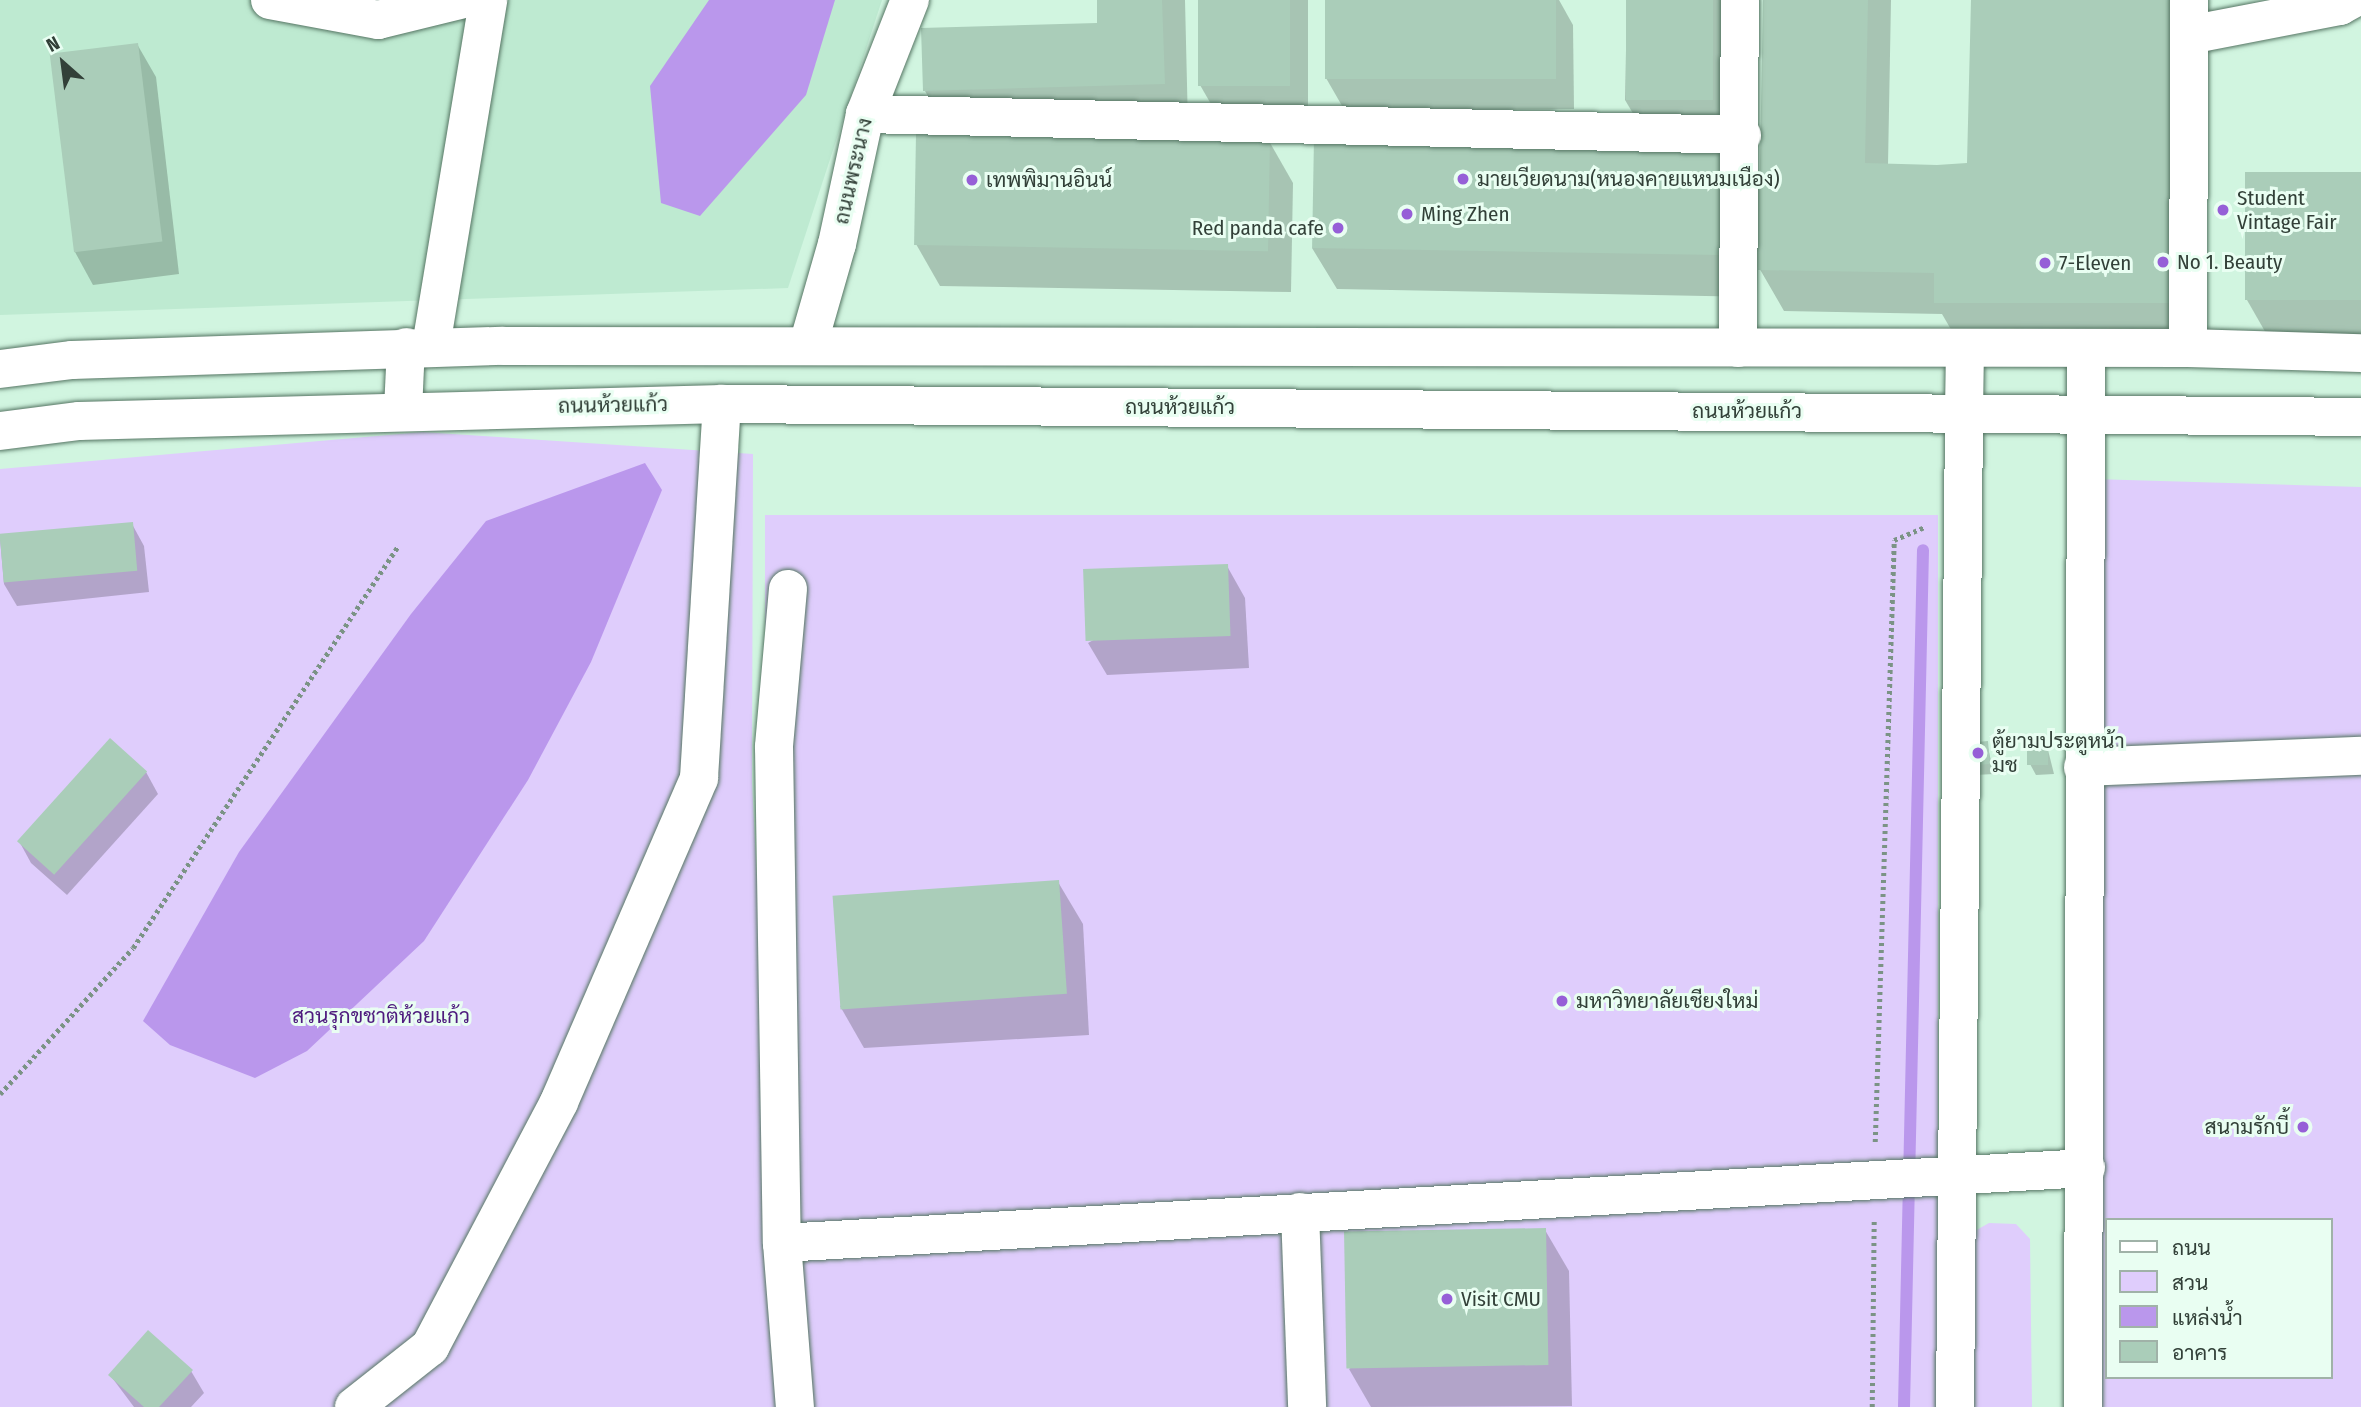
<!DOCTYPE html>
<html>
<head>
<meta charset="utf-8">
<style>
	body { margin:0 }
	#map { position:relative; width:2361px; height:1407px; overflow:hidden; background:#d1f5e0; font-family:"Fira Sans Condensed",Sarabun,sans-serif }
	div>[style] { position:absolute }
	.built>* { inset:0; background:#beead1 }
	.green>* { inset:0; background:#dfcdfc; transform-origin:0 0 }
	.water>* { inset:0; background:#ba97ec }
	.shadow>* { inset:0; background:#0003 }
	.stream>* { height:12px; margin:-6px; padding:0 6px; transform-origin:6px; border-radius:6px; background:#ba97ec }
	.building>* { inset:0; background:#aacdb9; transform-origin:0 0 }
	.path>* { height:4.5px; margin-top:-2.25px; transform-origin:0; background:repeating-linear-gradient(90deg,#7b9385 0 3.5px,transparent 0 7px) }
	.roads { filter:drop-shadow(0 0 2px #557563) drop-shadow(0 0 2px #557563) }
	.minor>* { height:38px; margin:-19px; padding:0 19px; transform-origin:19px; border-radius:19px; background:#fff }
	.major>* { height:38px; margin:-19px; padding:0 19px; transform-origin:19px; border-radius:19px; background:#fff }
	.dots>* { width:19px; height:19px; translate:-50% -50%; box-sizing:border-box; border:4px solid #e9fef2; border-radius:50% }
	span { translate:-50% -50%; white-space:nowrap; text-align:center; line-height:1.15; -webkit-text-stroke:6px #e9fef2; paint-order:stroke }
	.street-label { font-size:21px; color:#324038 }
	.poi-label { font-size:21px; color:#324038 }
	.left { translate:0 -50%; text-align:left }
	.right { translate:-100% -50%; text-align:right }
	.park-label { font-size:21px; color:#4e1b7e }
	.legend { position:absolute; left:2105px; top:1218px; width:228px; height:161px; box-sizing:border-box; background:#e9fef2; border:2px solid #a0b2a8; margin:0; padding:9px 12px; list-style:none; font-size:21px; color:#324038 }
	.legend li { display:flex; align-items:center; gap:14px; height:35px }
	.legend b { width:35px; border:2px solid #a0b2a8 }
	.north { position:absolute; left:28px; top:28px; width:70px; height:70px; -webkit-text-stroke:5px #e9fef2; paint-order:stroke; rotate:332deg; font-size:19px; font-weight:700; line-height:28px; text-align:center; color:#324038 }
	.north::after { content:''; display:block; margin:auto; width:24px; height:32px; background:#324038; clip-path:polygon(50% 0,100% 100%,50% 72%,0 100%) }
</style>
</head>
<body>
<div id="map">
	<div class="built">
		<div style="clip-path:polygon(0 0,882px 0,788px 288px,0 315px)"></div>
	</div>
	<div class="green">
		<div style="clip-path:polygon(422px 432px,753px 454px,752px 783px,784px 1407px,0 1407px,0 469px)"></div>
		<div style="clip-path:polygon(evenodd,2093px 479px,2361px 487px,2361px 1407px,2084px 1407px,2093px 479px,2107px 1220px,2331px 1220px,2331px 1377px,2107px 1377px,2107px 1220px)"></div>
		<div style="left:765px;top:515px;width:1173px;height:893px"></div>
		<div style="clip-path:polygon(1989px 1223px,2016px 1224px,2030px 1239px,2032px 1407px,1973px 1407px,1973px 1232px)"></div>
	</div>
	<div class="water">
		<div style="clip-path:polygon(709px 0,835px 0,806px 95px,700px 216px,661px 203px,650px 86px)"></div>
		<div style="clip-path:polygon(645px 463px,662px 490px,591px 662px,528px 780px,424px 941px,307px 1051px,255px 1078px,170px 1045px,143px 1021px,239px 852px,411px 614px,486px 521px)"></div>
	</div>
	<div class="shadow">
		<div style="clip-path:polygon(1099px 0,1185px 0,1188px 126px,949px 133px,925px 91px,1099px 25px)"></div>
		<div style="clip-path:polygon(1199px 0,1308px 0,1308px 116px,1219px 118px,1200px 85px)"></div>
		<div style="clip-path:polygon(1326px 0,1559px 0,1573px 25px,1574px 109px,1345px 111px,1326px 78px)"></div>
		<div style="clip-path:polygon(1627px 0,1731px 0,1729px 134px,1644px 132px,1625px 100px)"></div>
		<div style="clip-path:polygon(1765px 0,1891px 0,1888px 165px,1969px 165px,1973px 0,2198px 345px,1960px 345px,1942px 314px,1784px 311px,1758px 266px,1757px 297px,1337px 289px,1312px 248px,1735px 147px,1761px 192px)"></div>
		<div style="clip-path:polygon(137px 44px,156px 77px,179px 274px,93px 285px,75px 252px)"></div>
		<div style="clip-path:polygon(1269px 141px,1293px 183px,1291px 292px,940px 286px,916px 244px)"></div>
		<div style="clip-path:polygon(2247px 174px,2361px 174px,2361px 341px,2271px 342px,2247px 300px)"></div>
		<div style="clip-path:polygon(132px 524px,144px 546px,149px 592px,17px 606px,4px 584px,0 538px)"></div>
		<div style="clip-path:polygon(1227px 566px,1245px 598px,1249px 668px,1107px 675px,1088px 643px)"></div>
		<div style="clip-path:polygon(110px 740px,146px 772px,158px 794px,67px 895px,31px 863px,19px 841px)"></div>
		<div style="clip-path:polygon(1987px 743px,1994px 774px,1975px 775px)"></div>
		<div style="clip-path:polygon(2047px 746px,2054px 774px,2036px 775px,2030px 764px)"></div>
		<div style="clip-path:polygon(1058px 882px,1083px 924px,1089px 1035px,864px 1048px,840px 1006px)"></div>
		<div style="clip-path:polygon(1545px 1230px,1569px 1271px,1572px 1406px,1371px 1407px,1349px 1369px)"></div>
		<div style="clip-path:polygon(191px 1371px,204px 1393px,191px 1407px,134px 1407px,110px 1375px)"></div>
	</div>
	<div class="stream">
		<div style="left:1904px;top:1407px;width:857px;rotate:-88.73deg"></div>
	</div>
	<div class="building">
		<div style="clip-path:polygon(1097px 0,1162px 0,1165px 84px,923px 91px,921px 28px,1097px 23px)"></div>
		<div style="left:1198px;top:0;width:92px;height:86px"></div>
		<div style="left:1325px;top:0;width:231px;height:79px"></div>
		<div style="left:1626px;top:0;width:87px;height:100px"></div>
		<div style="clip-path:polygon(1763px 0,1868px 0,1865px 163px,1937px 165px,1967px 163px,1971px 0,2173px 0,2175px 303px,1934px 303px,1934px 273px,1758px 270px)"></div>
		<div style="left:138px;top:43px;width:200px;height:89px;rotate:83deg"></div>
		<div style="left:916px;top:134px;width:354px;height:111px;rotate:1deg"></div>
		<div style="left:1314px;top:137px;width:422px;height:111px;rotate:1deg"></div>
		<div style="left:2361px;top:172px;width:128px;height:116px;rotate:90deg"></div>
		<div style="left:133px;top:522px;width:49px;height:134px;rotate:85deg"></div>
		<div style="left:1228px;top:564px;width:72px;height:145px;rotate:88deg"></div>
		<div style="left:110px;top:738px;width:50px;height:139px;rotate:42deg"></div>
		<div style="left:1988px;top:741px;width:23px;height:22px;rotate:85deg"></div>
		<div style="left:2027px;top:744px;width:21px;height:21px"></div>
		<div style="left:1059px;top:880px;width:114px;height:227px;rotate:86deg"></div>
		<div style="left:1546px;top:1228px;width:137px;height:202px;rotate:89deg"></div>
		<div style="clip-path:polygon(148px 1330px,193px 1370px,159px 1407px,144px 1407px,108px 1375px)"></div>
	</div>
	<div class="path">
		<div style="left:0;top:1094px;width:197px;rotate:-47.7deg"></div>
		<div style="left:133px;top:948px;width:481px;rotate:-56.6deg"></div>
		<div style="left:1875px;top:1142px;width:602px;rotate:-88.19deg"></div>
		<div style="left:1894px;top:540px;width:34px;rotate:-23deg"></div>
		<div style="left:1872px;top:1407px;width:186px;rotate:-89.4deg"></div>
	</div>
	<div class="roads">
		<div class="minor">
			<div style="left:270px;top:0;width:110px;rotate:10.5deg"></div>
			<div style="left:378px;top:20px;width:84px;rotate:-13.7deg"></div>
			<div style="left:2189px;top:35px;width:154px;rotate:-10.9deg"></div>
			<div style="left:2340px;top:6px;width:13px;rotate:-29deg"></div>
			<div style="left:865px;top:114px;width:877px;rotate:1.37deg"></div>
			<div style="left:808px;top:345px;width:105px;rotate:-74deg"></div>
			<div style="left:837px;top:244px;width:133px;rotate:-77.8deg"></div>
			<div style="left:865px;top:114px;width:123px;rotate:-68.5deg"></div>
			<div style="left:431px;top:346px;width:351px;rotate:-80.6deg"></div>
			<div style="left:1738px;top:348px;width:348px;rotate:-89.7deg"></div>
			<div style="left:2188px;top:348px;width:348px;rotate:-89.8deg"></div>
			<div style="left:788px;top:589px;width:159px;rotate:95.1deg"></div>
			<div style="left:774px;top:747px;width:496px;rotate:89.1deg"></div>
			<div style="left:782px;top:1243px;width:165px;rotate:85.5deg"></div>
			<div style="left:2083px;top:767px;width:278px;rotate:-2.3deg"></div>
			<div style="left:1300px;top:1212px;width:195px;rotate:87.9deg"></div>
			<div style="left:782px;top:1243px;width:1306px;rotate:-3.29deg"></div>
			<div style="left:354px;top:1407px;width:97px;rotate:-38.3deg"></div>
			<div style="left:430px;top:1347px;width:277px;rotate:-62.2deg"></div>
			<div style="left:559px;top:1102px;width:353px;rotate:-66.6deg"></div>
			<div style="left:699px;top:778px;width:375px;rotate:-86.5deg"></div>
			<div style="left:1955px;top:1407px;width:995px;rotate:-89.48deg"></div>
			<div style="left:2083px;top:1407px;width:994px;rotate:-89.83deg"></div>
		</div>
		<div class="major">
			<div style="left:0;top:369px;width:73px;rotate:-7.1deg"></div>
			<div style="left:72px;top:360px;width:431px;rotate:-1.9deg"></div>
			<div style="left:503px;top:346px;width:1685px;rotate:0.07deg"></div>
			<div style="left:2188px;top:348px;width:173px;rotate:1.7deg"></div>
			<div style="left:403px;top:410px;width:63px;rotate:-87.3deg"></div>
			<div style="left:1964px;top:412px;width:64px;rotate:-89.1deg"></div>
			<div style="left:2086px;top:413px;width:64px;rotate:-90deg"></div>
			<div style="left:0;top:431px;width:80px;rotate:-7.2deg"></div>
			<div style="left:79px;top:421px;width:643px;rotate:-1.51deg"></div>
			<div style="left:722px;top:404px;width:1639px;rotate:0.45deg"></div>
		</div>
	</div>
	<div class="dots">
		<div style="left:1463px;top:179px;background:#965fd7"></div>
		<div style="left:972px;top:180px;background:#965fd7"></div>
		<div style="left:2223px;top:210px;background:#965fd7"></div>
		<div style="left:1407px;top:214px;background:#965fd7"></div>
		<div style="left:1338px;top:228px;background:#965fd7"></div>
		<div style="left:2163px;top:262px;background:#965fd7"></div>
		<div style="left:2045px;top:263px;background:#965fd7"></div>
		<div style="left:1978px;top:753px;background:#965fd7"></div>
		<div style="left:1562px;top:1001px;background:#965fd7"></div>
		<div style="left:2303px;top:1127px;background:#965fd7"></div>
		<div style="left:1447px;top:1299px;background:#965fd7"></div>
	</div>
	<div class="street-label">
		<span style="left:853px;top:171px;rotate:-77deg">ถนนพระนาง</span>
		<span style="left:613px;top:405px;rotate:-1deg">ถนนห้วยแก้ว</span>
		<span style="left:1180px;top:407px">ถนนห้วยแก้ว</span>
		<span style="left:1747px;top:411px">ถนนห้วยแก้ว</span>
	</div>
	<div class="poi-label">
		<span class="left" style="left:1477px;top:179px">มายเวียดนาม(หนองคายแหนมเนือง)</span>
		<span class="left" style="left:986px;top:180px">เทพพิมานอินน์</span>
		<span class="left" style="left:2237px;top:210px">Student<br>Vintage Fair</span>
		<span class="left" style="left:1421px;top:214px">Ming Zhen</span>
		<span class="right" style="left:1324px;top:228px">Red panda cafe</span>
		<span class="left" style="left:2177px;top:262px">No 1. Beauty</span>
		<span class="left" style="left:2059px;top:263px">7-Eleven</span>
		<span class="left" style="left:1992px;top:753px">ตู้ยามประตูหน้า<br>มช</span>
		<span class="left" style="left:1576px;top:1001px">มหาวิทยาลัยเชียงใหม่</span>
		<span class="right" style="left:2289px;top:1127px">สนามรักบี้</span>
		<span class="left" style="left:1461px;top:1299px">Visit CMU</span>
	</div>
	<div class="park-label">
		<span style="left:381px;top:1016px">สวนรุกขชาติห้วยแก้ว</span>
	</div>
	<ul class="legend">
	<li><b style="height:9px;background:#fff"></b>ถนน</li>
	<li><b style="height:19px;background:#dfcdfc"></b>สวน</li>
	<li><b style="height:19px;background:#ba97ec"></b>แหล่งน้ำ</li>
	<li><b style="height:19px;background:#aacdb9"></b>อาคาร</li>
	</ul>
	<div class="north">N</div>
</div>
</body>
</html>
